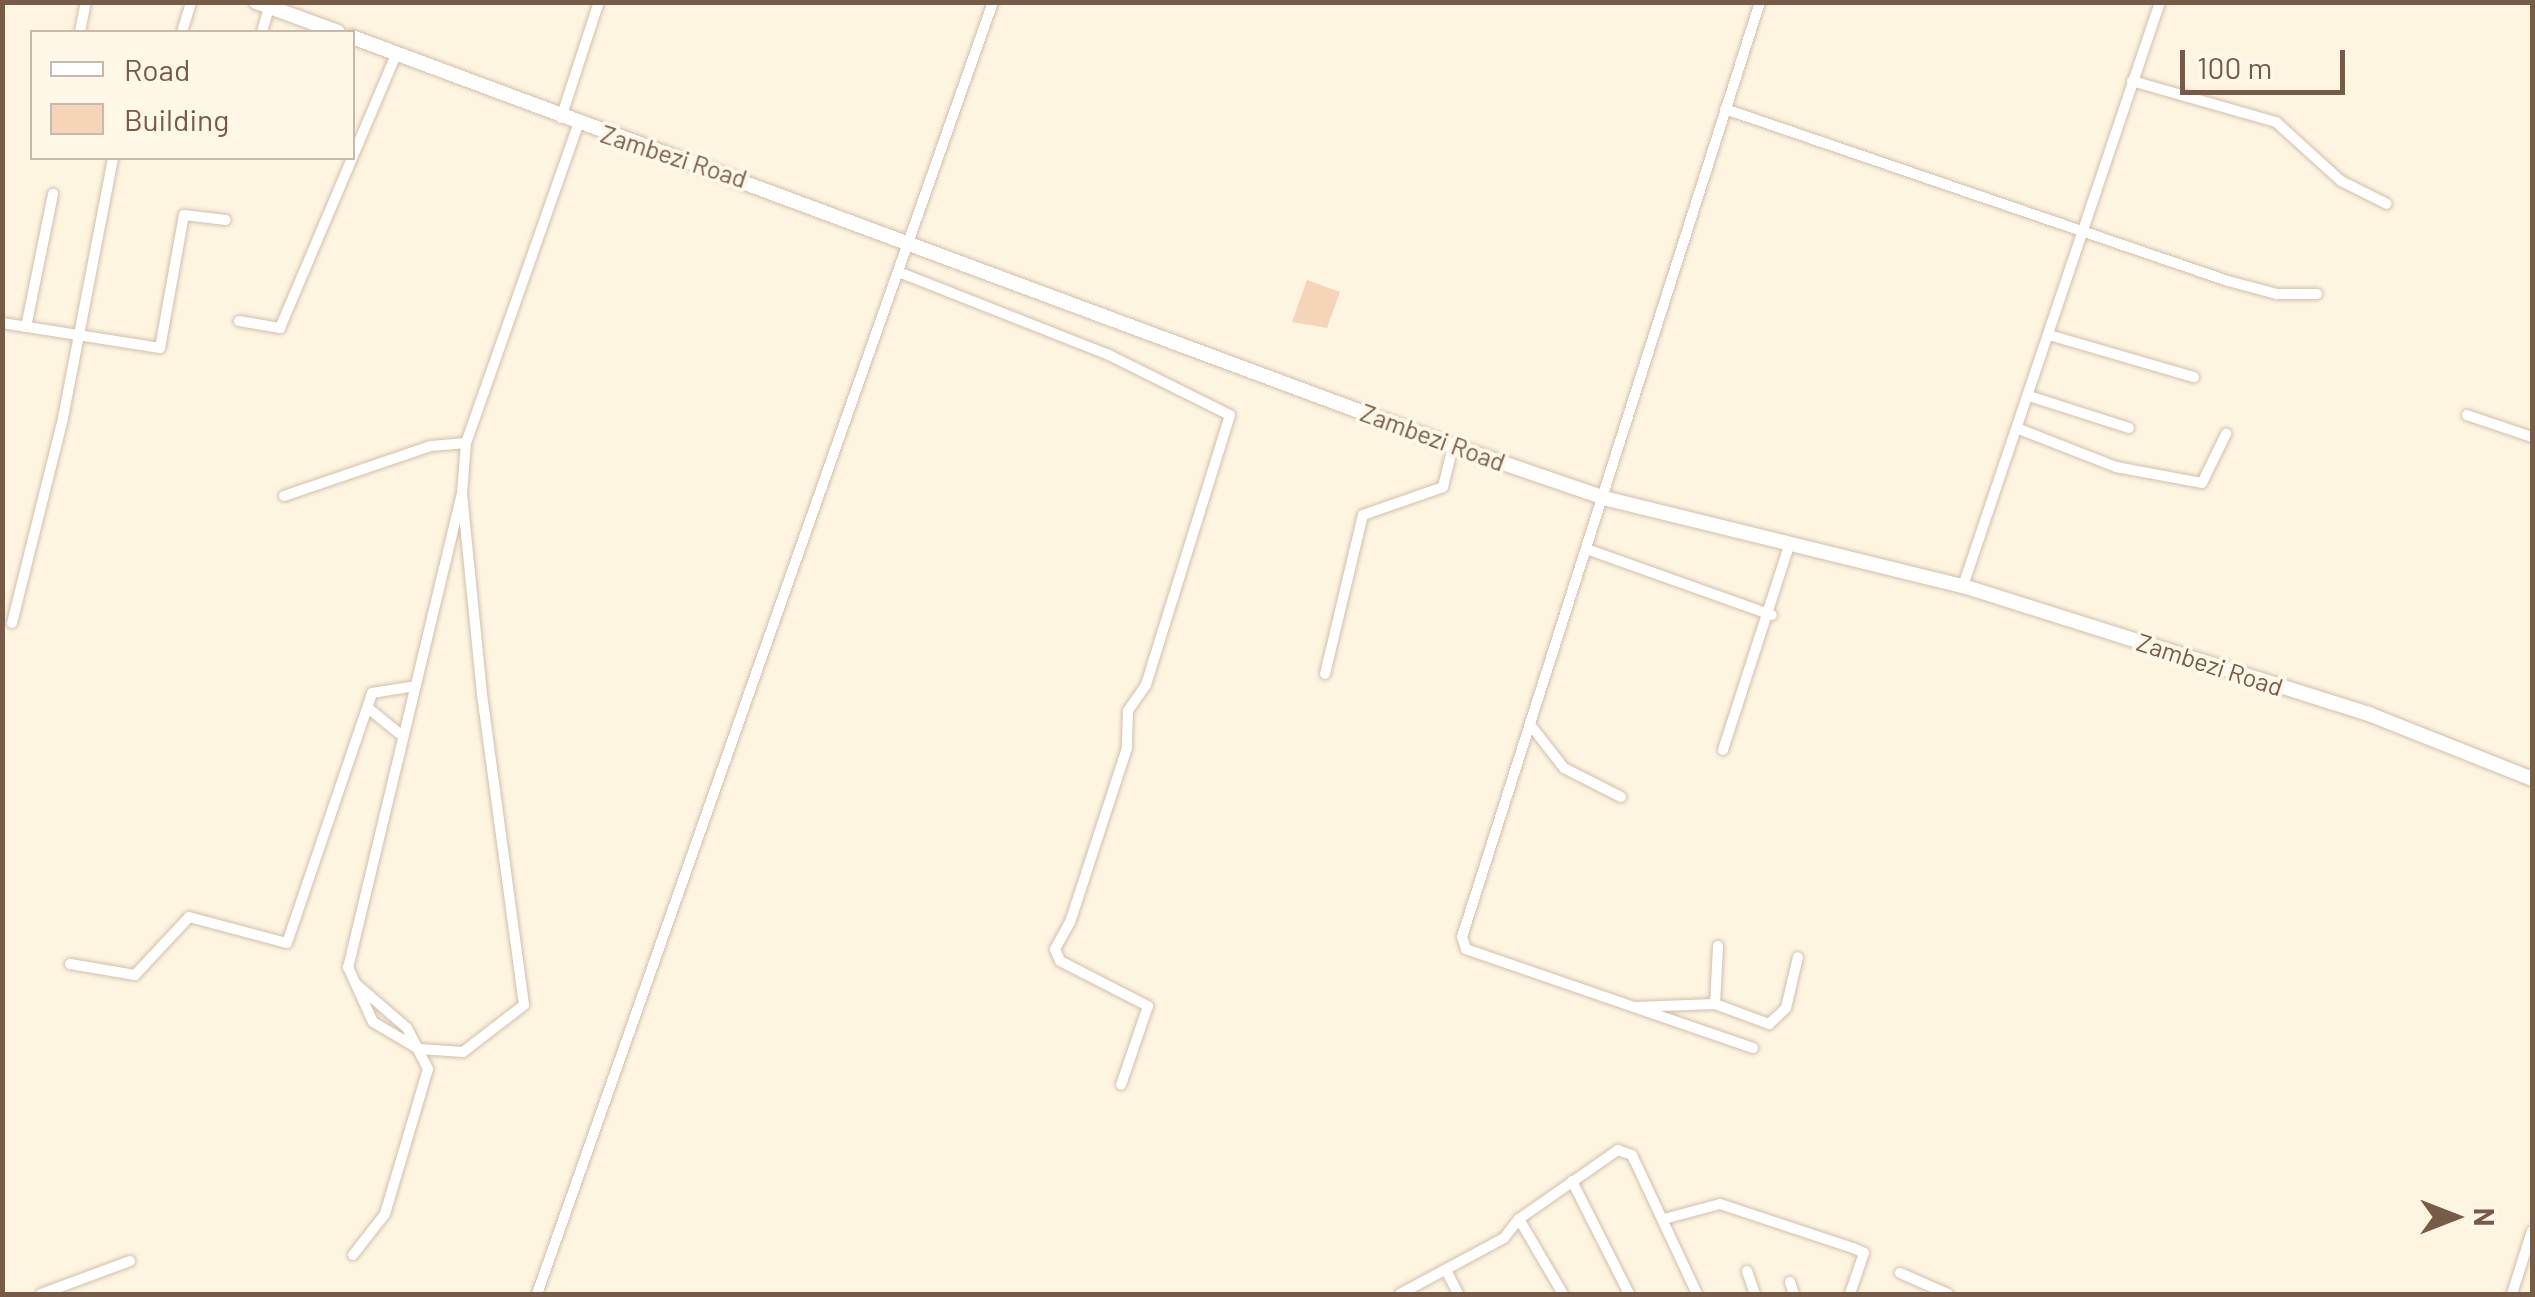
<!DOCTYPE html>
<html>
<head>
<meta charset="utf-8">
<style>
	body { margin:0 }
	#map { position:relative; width:2535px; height:1297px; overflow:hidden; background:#fef5e1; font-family:Barlow,sans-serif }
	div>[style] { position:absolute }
	.building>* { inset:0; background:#f5d4b7 }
	.roads { filter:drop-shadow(0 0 2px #d2bfaa) drop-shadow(0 0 2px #d2bfaa) }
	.street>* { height:10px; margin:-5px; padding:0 5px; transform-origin:5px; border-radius:5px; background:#fff }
	.secondary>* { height:14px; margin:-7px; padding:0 7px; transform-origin:7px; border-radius:7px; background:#fff }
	span { translate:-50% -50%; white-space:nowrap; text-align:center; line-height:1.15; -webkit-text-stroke:8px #fff8e9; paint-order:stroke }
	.street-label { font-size:25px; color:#775b46 }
	.frame { position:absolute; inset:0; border:5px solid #775b46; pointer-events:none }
	.legend { position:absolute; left:30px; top:30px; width:325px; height:130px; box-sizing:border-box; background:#fff8e9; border:2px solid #c9b9a8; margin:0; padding:12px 18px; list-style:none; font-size:30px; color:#775b46 }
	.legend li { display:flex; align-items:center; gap:20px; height:50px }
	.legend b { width:50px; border:2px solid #c9b9a8 }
	.north { position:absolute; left:2405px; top:1167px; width:100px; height:100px; -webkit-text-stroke:8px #fff8e9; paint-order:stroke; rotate:90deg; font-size:28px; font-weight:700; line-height:40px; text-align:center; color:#775b46 }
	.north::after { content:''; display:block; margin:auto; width:35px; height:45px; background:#775b46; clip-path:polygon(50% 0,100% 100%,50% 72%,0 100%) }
	.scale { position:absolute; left:2180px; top:50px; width:165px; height:45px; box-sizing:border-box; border:5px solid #775b46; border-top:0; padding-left:12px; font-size:30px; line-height:35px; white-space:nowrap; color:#775b46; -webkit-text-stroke:8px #fff8e9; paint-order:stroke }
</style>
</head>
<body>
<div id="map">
	<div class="building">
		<div style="clip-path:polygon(1307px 280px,1340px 292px,1327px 328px,1292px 322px)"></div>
	</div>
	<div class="roads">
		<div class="street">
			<div style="left:80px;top:32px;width:31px;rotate:-79deg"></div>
			<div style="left:182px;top:32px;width:31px;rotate:-73deg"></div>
			<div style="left:262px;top:32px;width:25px;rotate:-74deg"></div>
			<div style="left:2132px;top:81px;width:150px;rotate:15.9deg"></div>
			<div style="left:2276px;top:122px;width:88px;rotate:42.2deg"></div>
			<div style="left:2341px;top:181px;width:51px;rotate:26.6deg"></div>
			<div style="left:1725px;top:109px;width:532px;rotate:18.88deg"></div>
			<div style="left:2228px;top:281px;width:51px;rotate:14.9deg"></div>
			<div style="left:2277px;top:294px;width:40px"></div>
			<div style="left:561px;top:118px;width:122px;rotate:-71.9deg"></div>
			<div style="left:901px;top:273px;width:221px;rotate:21.5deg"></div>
			<div style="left:1107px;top:354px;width:137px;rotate:26.4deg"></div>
			<div style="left:1230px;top:415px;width:283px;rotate:107.3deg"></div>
			<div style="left:1146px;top:685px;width:32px;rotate:125deg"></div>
			<div style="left:1128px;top:711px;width:37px;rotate:92deg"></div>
			<div style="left:1127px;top:748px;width:183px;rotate:108.1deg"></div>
			<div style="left:1070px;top:922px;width:31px;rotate:119deg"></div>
			<div style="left:1055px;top:949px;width:13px;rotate:67deg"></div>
			<div style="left:1060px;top:961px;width:99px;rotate:27.1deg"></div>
			<div style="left:1148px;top:1006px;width:83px;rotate:108.9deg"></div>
			<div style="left:239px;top:321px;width:42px;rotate:9.7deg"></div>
			<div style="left:280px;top:328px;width:299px;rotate:-67deg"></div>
			<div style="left:2px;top:323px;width:160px;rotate:9deg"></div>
			<div style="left:160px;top:348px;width:135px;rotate:-79.8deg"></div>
			<div style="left:184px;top:215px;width:42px;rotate:6.8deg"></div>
			<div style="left:26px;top:327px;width:136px;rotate:-78.5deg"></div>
			<div style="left:2049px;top:335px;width:151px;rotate:16.2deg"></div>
			<div style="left:2029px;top:396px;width:105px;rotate:17.7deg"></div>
			<div style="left:2467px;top:415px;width:69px;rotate:18.7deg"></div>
			<div style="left:2019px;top:429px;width:104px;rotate:21.4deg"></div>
			<div style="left:2116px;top:467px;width:87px;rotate:10.5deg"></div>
			<div style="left:2202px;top:483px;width:55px;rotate:-63.9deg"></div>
			<div style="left:462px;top:493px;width:488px;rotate:103.5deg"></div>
			<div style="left:348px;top:967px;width:60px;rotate:65.6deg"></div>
			<div style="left:373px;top:1022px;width:53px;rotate:30.4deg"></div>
			<div style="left:419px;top:1049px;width:44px;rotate:3.9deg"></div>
			<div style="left:463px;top:1052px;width:77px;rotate:-37.6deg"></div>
			<div style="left:524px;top:1005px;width:314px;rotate:-97.7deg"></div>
			<div style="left:482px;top:694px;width:202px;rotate:-95.7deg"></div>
			<div style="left:462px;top:493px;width:50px;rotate:-85.4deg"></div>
			<div style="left:466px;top:443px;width:337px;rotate:-70.6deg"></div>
			<div style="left:284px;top:496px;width:155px;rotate:-18.8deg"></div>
			<div style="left:431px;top:446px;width:35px;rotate:-5deg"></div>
			<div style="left:1589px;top:550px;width:194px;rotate:19.6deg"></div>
			<div style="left:1963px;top:586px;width:616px;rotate:-71.36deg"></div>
			<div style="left:12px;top:623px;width:211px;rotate:-76deg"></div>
			<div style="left:63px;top:418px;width:265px;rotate:-79.1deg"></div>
			<div style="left:1325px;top:674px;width:163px;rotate:-76.6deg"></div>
			<div style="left:1363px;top:515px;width:85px;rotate:-19.3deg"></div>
			<div style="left:1443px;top:487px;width:42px;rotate:-76.3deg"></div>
			<div style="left:368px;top:708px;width:41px;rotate:39.1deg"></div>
			<div style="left:1532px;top:727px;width:52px;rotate:52deg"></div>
			<div style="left:1564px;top:768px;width:64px;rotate:27deg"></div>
			<div style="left:1723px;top:750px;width:218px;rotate:-72.1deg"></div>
			<div style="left:70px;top:964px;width:66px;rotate:9.6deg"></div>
			<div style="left:135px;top:975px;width:79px;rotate:-47deg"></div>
			<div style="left:189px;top:917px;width:101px;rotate:14.9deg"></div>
			<div style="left:287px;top:943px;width:264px;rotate:-71.2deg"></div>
			<div style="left:372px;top:693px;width:39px;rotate:-9deg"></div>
			<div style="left:1715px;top:1004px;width:58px;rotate:-87deg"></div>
			<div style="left:1634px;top:1007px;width:81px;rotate:-2.1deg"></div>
			<div style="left:1715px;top:1004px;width:58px;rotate:20.3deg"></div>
			<div style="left:1769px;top:1024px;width:23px;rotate:-43deg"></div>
			<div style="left:1786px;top:1008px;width:52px;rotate:-76.8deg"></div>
			<div style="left:1753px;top:1048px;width:304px;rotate:-161deg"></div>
			<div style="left:1466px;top:949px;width:13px;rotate:-108deg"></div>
			<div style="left:1462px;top:937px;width:981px;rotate:-72.32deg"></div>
			<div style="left:1572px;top:1181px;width:127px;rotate:63.2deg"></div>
			<div style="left:1519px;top:1219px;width:87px;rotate:59.6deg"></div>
			<div style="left:1664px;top:1219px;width:58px;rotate:-15deg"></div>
			<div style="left:1720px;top:1204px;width:140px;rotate:18.3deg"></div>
			<div style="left:1853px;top:1248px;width:12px;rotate:24deg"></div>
			<div style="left:1864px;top:1253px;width:43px;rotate:108.9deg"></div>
			<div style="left:353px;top:1255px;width:52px;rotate:-52deg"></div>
			<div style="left:385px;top:1214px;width:151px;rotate:-73.5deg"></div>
			<div style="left:428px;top:1069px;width:46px;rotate:-117.1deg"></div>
			<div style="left:407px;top:1028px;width:67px;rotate:-139.2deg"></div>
			<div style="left:1747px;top:1271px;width:24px;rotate:71deg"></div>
			<div style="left:1447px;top:1272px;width:25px;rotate:63deg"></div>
			<div style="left:1900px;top:1273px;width:52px;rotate:23.6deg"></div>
			<div style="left:1790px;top:1282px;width:13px;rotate:72deg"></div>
			<div style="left:41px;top:1294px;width:95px;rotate:-20.3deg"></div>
			<div style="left:537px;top:1294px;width:1370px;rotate:-70.56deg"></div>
			<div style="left:1400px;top:1294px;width:118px;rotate:-28.3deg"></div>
			<div style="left:1504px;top:1238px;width:24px;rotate:-52deg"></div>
			<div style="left:1519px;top:1219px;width:121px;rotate:-34.9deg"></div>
			<div style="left:1618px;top:1150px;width:15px;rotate:20deg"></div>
			<div style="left:1632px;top:1155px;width:153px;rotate:64.9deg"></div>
			<div style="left:2512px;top:1294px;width:66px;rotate:-72.4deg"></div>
		</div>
		<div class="secondary">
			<div style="left:256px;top:2px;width:87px;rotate:20.1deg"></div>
			<div style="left:352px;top:37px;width:1175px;rotate:20.38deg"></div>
			<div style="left:1453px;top:446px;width:164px;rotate:18.9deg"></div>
			<div style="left:1608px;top:499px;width:366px;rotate:13.8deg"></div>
			<div style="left:1963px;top:586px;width:426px;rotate:17.5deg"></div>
			<div style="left:2369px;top:714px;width:175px;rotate:21.7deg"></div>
		</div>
	</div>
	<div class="street-label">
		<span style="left:674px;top:156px;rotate:18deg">Zambezi Road</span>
		<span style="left:1433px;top:437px;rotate:20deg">Zambezi Road</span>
		<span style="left:2210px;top:664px;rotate:18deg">Zambezi Road</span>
	</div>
	<div class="frame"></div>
	<ul class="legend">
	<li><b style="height:12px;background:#fff"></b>Road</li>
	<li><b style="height:28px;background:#f5d4b7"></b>Building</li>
	</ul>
	<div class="north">N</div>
	<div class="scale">100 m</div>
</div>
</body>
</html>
